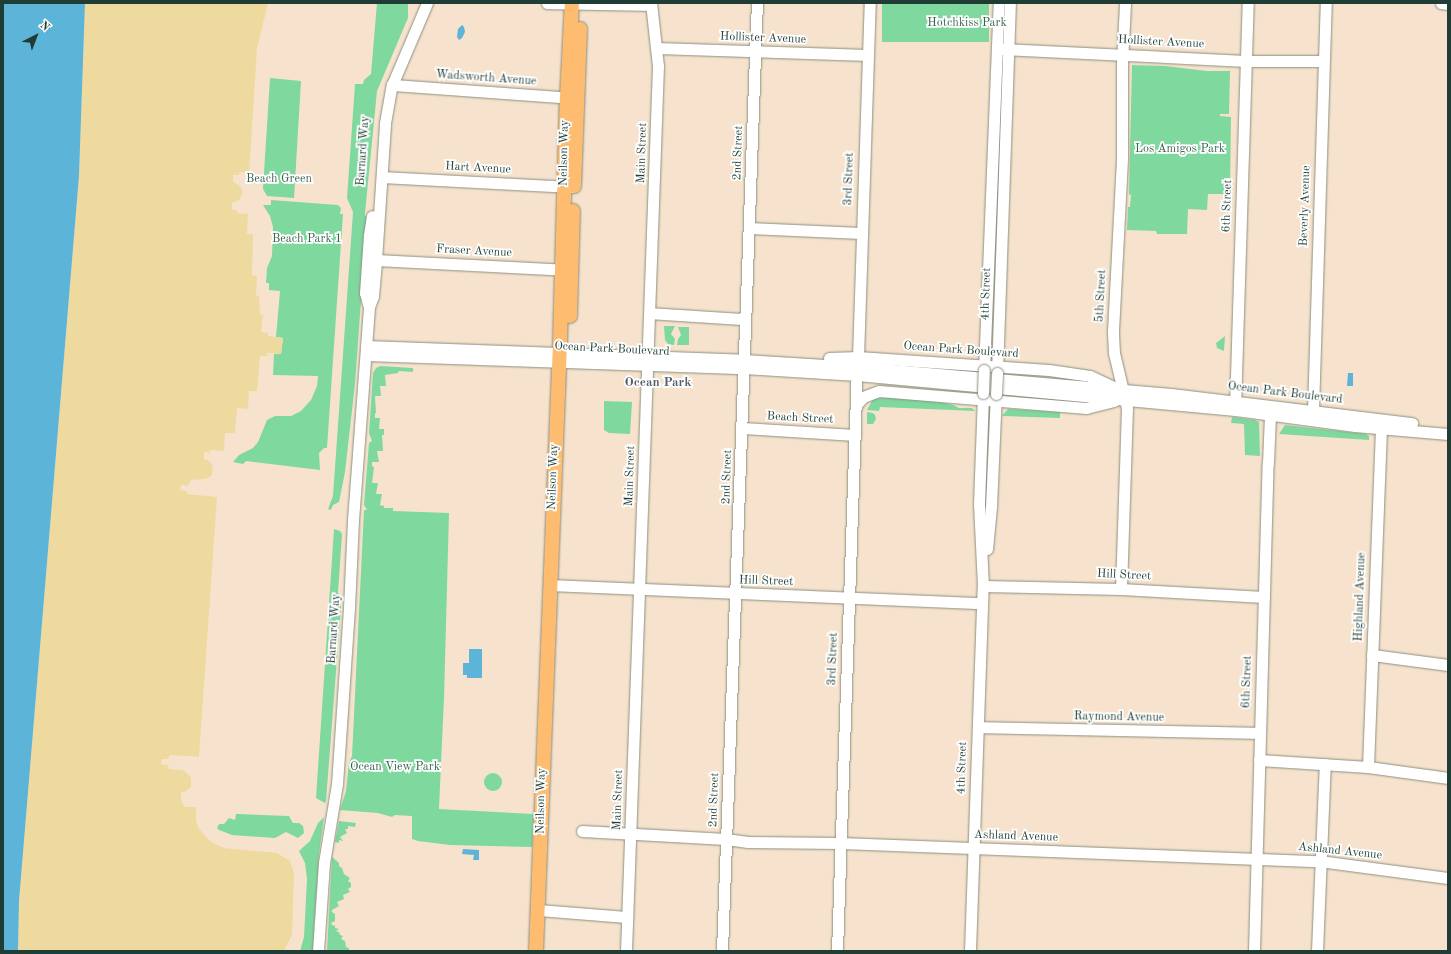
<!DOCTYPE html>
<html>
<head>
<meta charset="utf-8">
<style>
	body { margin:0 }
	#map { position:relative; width:1451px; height:954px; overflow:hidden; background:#f7e3cd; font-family:"Old Standard TT",serif }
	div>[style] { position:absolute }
	.green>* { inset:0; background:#7fd89e; transform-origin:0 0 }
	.round { border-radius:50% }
	.sand>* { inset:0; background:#eeda9e }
	.water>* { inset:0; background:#5cb4d9 }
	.roads { filter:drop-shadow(0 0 1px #8b9080) drop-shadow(0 0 1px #8b9080) }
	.minor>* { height:11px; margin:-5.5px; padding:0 5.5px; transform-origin:5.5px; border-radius:5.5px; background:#fff }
	.major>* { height:14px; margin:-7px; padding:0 7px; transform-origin:7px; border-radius:7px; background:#fdbc70 }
	.bridges { filter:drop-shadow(0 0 1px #8b9080) drop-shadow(0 0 1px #8b9080) }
	.minor-bridge>* { height:11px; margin:-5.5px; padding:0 5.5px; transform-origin:5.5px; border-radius:5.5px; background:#fff }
	span { translate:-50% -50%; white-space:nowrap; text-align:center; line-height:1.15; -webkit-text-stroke:3.5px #fff; paint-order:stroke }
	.park-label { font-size:12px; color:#37644e }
	.street-label { font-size:12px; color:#1f3d34 }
	.neighbourhood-label { font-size:13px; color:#56606a; font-weight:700 }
	.frame { position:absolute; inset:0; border:4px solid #1f3d34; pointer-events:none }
	.north { position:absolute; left:16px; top:16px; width:40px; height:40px; -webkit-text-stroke:3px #fff; paint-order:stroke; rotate:42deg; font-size:11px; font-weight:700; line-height:16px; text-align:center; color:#1f3d34 }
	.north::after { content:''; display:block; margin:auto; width:14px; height:18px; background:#1f3d34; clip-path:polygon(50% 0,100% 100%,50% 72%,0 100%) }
</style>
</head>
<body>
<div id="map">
	<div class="green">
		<div style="clip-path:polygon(377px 3px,408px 4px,408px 18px,377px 91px,365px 213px,365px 216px,367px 217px,355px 384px,345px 472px,339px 502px,333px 505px,331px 510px,328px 509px,333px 496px,353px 212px,347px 198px,355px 84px,363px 84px,364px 80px,371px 74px)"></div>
		<div style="left:882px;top:3px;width:107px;height:39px"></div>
		<div style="clip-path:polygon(1132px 65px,1165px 66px,1207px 71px,1230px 71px,1229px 114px,1220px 114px,1220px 116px,1231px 117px,1230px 194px,1208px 194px,1207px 210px,1188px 209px,1187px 234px,1157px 234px,1156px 231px,1127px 230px,1128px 207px,1130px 207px,1131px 195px,1129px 194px)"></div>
		<div style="clip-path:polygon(270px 78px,301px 81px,294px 198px,267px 196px,263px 189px)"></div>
		<div style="clip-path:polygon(271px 200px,338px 205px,341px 208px,340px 214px,343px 214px,327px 448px,324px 448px,319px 453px,320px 470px,246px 461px,243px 464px,233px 462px,239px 455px,253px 448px,258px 442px,267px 420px,275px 416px,291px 416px,301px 411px,311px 400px,317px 386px,318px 376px,273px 375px,274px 354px,281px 354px,283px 338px,276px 337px,280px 291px,269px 290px,269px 283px,266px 283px,267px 268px,272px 256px,273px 227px,270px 216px,263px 205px,271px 205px)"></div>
		<div style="clip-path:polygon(664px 326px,675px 326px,671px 334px,675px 339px,674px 345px,668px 344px,665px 340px)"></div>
		<div style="clip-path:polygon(678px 327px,689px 327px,689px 345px,677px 345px,678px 339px,681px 335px)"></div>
		<div style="clip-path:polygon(1225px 336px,1224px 351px,1217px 348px,1216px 343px)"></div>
		<div style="clip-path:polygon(380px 366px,413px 368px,413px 372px,399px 371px,398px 373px,385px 375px,386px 386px,380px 386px,381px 396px,375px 396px,376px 413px,375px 413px,375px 418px,380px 418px,379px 429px,384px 429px,384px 435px,382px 435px,383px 451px,377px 451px,379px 462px,372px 462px,372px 466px,374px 467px,372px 483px,378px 483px,376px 494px,382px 494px,380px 505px,384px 506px,384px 508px,393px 508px,393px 511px,449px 513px,444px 698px,439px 809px,534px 814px,532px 847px,450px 845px,418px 841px,412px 839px,412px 816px,395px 815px,392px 817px,378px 813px,340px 810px,346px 791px,349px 763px,352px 756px,364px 510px,367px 510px,364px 505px,369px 443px,372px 441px,369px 433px,373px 373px,376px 368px)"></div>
		<div style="clip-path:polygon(891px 397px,941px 402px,953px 405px,959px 408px,972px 408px,975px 411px,880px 407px,879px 411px,867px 410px,873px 399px)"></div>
		<div style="clip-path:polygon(604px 401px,632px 402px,630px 434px,609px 433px,604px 430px)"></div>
		<div style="clip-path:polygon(1008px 409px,1060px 412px,1060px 418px,1002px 416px)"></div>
		<div style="clip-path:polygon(867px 412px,873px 413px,875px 415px,876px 419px,873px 424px,867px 424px)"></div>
		<div style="clip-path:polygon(1232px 417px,1255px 420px,1259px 422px,1260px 456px,1245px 455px,1244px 424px,1231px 423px)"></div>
		<div style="clip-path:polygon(1285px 425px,1366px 434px,1369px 436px,1369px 440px,1279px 434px)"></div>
		<div style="clip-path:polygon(334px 529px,340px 531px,342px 534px,338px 592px,341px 607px,326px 801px,325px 803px,316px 798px)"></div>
		<div class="round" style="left:484px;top:773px;width:18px;height:18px"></div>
		<div style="clip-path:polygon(238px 814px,289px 816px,293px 823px,299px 823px,303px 826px,304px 833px,298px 838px,286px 832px,275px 838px,232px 835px,219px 830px,217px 828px,219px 824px,224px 824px,229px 818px,235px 820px,236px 814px)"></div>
		<div style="clip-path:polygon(324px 817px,319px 854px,313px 949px,312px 951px,300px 951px,304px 937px,307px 879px,305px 863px,299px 851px,310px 841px,318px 823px)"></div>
		<div style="clip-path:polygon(339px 821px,356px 823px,355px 827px,348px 826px,348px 829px,345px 829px,347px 833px,340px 837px,343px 841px,339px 840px,339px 843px,335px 842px)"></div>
		<div style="clip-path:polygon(332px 857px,339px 863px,339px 866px,342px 868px,344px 874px,350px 878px,348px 881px,351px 883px,351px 887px,348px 889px,350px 892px,343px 895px,344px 899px,337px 902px,339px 906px,332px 910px,332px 912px,335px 914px,335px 921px,331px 923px,333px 926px,335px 925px,335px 928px,339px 929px,336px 931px,339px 932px,340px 935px,343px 936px,341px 939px,345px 941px,346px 947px,349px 948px,349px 951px,327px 951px)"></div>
	</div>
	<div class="sand">
		<div style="clip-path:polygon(85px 3px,268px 3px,257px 49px,249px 173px,240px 172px,239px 175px,233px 175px,233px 182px,239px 185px,243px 192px,239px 200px,232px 203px,232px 210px,237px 210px,237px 213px,248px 214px,247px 234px,253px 234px,252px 275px,257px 276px,256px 296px,259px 296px,260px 315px,263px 315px,261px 332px,268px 333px,268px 336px,283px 338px,281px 354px,267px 353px,267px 356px,260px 356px,257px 391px,249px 391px,248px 409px,237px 408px,235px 433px,225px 433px,224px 451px,210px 450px,210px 453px,204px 452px,204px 459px,208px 460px,213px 466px,212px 475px,206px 479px,191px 480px,188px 486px,181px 485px,180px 490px,187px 491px,187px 494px,217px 497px,199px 757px,170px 755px,168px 759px,162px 759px,161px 764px,168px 765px,169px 769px,183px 770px,189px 775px,191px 778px,191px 787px,185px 792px,181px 792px,181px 799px,184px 807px,196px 807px,196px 821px,199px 829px,211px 842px,224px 848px,277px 853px,290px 861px,294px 873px,292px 935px,284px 951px,18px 951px,19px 901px,79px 176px)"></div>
	</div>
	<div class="water">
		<div style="clip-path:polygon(3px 3px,85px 3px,79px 176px,19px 901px,18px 951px,3px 951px)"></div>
		<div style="clip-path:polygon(462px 25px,464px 27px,465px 32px,462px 38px,459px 40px,457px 37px,458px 29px)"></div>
		<div style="clip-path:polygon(1348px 373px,1353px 373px,1353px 386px,1347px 386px)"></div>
		<div style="clip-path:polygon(469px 649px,482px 649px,482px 678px,467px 678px,467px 675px,463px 675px,463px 663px,469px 663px)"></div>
		<div style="clip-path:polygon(463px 849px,479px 850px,479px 860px,473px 860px,474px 855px,462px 854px)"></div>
	</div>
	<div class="roads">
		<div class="minor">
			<div style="left:547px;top:3px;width:104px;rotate:1.1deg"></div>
			<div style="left:1441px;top:3px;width:7px;rotate:8deg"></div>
			<div style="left:657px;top:48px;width:211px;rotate:1.9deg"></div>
			<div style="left:1002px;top:49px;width:244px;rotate:2.8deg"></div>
			<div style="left:1246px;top:61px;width:77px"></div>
			<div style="left:392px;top:85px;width:183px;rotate:4.1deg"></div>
			<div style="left:382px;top:177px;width:189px;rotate:3deg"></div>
			<div style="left:749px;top:228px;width:112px;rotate:2.6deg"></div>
			<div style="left:376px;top:260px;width:193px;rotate:3deg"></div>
			<div style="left:368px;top:304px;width:11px;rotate:-105deg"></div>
			<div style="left:365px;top:293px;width:58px;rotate:-86.1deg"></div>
			<div style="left:369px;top:235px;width:19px;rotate:-81deg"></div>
			<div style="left:650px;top:313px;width:94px;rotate:3.7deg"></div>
			<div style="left:366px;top:346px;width:378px;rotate:2.1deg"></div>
			<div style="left:744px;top:360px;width:113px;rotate:3.5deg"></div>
			<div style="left:857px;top:367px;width:315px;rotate:4.9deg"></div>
			<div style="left:1171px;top:394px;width:243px;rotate:6.9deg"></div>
			<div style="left:366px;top:355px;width:378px;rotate:2deg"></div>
			<div style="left:744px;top:368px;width:113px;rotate:3.5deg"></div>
			<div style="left:857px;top:375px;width:380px;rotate:5.3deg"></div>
			<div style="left:1235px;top:410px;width:121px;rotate:7.6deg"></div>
			<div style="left:1355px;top:426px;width:93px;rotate:4.9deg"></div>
			<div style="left:858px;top:357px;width:354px;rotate:-88.1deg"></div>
			<div style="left:829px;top:358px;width:29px;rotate:-2deg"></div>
			<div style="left:858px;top:357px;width:191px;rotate:3.9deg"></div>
			<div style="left:1049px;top:370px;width:41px;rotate:8.3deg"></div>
			<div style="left:1090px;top:376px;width:26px;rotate:25deg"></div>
			<div style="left:984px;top:370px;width:367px;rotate:-87.7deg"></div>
			<div style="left:997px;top:373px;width:370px;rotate:-88deg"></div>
			<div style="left:857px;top:404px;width:9px;rotate:-49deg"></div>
			<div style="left:863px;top:397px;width:17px;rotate:-21deg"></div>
			<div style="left:879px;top:391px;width:208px;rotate:4.7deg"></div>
			<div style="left:1086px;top:408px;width:29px;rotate:-14deg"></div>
			<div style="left:1235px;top:408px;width:405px;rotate:-88.2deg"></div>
			<div style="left:1313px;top:410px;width:407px;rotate:-88.2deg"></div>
			<div style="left:743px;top:428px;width:112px;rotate:3.6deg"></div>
			<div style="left:987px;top:549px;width:42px;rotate:-84.6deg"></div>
			<div style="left:991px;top:507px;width:113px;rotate:-87.5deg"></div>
			<div style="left:549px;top:585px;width:433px;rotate:2.4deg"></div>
			<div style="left:983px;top:586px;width:138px;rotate:1.2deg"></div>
			<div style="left:1121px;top:589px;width:143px;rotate:3.2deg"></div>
			<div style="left:1121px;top:589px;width:181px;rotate:-88.1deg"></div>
			<div style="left:1127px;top:408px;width:57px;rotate:-103.3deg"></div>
			<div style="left:1114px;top:353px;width:22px;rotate:-93deg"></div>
			<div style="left:1113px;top:331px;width:173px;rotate:-87deg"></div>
			<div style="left:1122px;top:158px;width:95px;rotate:-90deg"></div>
			<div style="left:1122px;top:63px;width:60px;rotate:-87.1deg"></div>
			<div style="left:1372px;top:655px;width:77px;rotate:7.5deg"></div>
			<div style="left:978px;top:727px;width:281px;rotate:1.2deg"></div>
			<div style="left:1259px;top:760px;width:109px;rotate:3.7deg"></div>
			<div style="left:1368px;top:767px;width:81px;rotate:7.8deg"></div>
			<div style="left:1368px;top:767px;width:340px;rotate:-87.8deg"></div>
			<div style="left:582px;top:831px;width:144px;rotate:3.2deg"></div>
			<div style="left:726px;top:839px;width:22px;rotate:8deg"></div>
			<div style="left:748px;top:842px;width:92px;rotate:0.6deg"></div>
			<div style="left:840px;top:843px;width:479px;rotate:2.2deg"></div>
			<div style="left:1319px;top:861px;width:130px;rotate:7.5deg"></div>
			<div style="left:538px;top:910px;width:89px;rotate:4.5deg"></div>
			<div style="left:318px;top:951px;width:88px;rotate:-86.1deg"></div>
			<div style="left:324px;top:863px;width:80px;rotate:-80.7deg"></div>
			<div style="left:337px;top:784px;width:176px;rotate:-86.1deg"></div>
			<div style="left:349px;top:608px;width:88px;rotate:-87.4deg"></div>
			<div style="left:353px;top:520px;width:214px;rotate:-85.7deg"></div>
			<div style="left:369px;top:307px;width:12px;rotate:-70deg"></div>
			<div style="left:373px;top:296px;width:36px;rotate:-85deg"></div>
			<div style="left:376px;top:260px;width:137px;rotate:-86.2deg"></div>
			<div style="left:385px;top:123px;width:39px;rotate:-80deg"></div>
			<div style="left:392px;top:85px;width:89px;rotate:-66.9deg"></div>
			<div style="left:626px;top:951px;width:886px;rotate:-87.93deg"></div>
			<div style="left:658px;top:66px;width:63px;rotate:-96.3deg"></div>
			<div style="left:722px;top:951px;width:949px;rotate:-87.89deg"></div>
			<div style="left:837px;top:951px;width:583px;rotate:-88.04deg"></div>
			<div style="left:970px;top:951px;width:365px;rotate:-88deg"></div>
			<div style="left:983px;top:586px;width:82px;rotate:-92.8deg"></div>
			<div style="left:979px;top:504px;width:111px;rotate:-87.9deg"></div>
			<div style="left:1254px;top:951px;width:488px;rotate:-88.4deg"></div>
			<div style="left:1268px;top:463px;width:48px;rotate:-87.6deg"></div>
			<div style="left:1270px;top:415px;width:6px;rotate:-72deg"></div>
			<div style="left:1317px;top:951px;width:187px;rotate:-87.6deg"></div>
		</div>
		<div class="major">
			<div style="left:574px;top:186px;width:157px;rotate:-87.8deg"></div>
			<div style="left:570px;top:316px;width:105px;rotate:-88.4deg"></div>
			<div style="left:536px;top:951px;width:609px;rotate:-87.74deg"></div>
			<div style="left:560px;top:342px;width:245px;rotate:-88.4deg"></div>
			<div style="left:567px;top:97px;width:94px;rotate:-87deg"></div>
		</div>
	</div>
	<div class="bridges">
		<div class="minor-bridge">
			<div style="left:983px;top:393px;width:23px;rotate:-88deg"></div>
			<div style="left:996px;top:394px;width:21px;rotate:-87deg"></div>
		</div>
	</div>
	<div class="park-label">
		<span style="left:967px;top:24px">Hotchkiss Park</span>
		<span style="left:1180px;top:150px">Los Amigos Park</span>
		<span style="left:279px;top:180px">Beach Green</span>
		<span style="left:307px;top:240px">Beach Park 1</span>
		<span style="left:395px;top:768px">Ocean View Park</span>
	</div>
	<div class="street-label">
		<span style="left:763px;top:39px;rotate:2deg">Hollister Avenue</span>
		<span style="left:1161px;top:43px;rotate:3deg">Hollister Avenue</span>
		<span style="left:486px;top:79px;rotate:4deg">Wadsworth Avenue</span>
		<span style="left:364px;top:151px;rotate:-86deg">Barnard Way</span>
		<span style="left:565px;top:153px;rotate:-89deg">Neilson Way</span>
		<span style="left:643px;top:153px;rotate:-88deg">Main Street</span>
		<span style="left:739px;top:153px;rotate:-88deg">2nd Street</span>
		<span style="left:478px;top:169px;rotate:3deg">Hart Avenue</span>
		<span style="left:850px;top:179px;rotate:-88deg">3rd Street</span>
		<span style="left:1228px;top:206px;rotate:-88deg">6th Street</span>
		<span style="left:1306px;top:206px;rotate:-88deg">Beverly Avenue</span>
		<span style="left:474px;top:252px;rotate:3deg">Fraser Avenue</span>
		<span style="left:987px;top:294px;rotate:-88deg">4th Street</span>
		<span style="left:1102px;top:296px;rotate:-87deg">5th Street</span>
		<span style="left:612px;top:350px;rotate:3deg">Ocean Park Boulevard</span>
		<span style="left:961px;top:351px;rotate:4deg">Ocean Park Boulevard</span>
		<span style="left:1285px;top:394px;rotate:7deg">Ocean Park Boulevard</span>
		<span style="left:800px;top:419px;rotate:3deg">Beach Street</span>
		<span style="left:631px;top:476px;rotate:-88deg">Main Street</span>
		<span style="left:554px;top:477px;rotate:-88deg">Neilson Way</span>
		<span style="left:728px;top:477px;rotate:-88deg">2nd Street</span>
		<span style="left:1124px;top:576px;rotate:3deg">Hill Street</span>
		<span style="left:766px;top:582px;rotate:2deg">Hill Street</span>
		<span style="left:1361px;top:597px;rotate:-88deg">Highland Avenue</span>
		<span style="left:335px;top:629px;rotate:-86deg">Barnard Way</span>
		<span style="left:834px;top:659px;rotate:-88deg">3rd Street</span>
		<span style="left:1248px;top:682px;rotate:-88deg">6th Street</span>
		<span style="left:1119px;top:718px;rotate:1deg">Raymond Avenue</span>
		<span style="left:963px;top:768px;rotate:-88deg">4th Street</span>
		<span style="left:619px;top:800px;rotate:-88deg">Main Street</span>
		<span style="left:715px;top:800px;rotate:-88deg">2nd Street</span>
		<span style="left:542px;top:801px;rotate:-89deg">Neilson Way</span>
		<span style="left:1016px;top:837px;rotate:2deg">Ashland Avenue</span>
		<span style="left:1340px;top:852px;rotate:6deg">Ashland Avenue</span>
	</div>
	<div class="neighbourhood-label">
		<span style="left:658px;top:383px">Ocean Park</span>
	</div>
	<div class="frame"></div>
	<div class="north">N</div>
</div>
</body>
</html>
